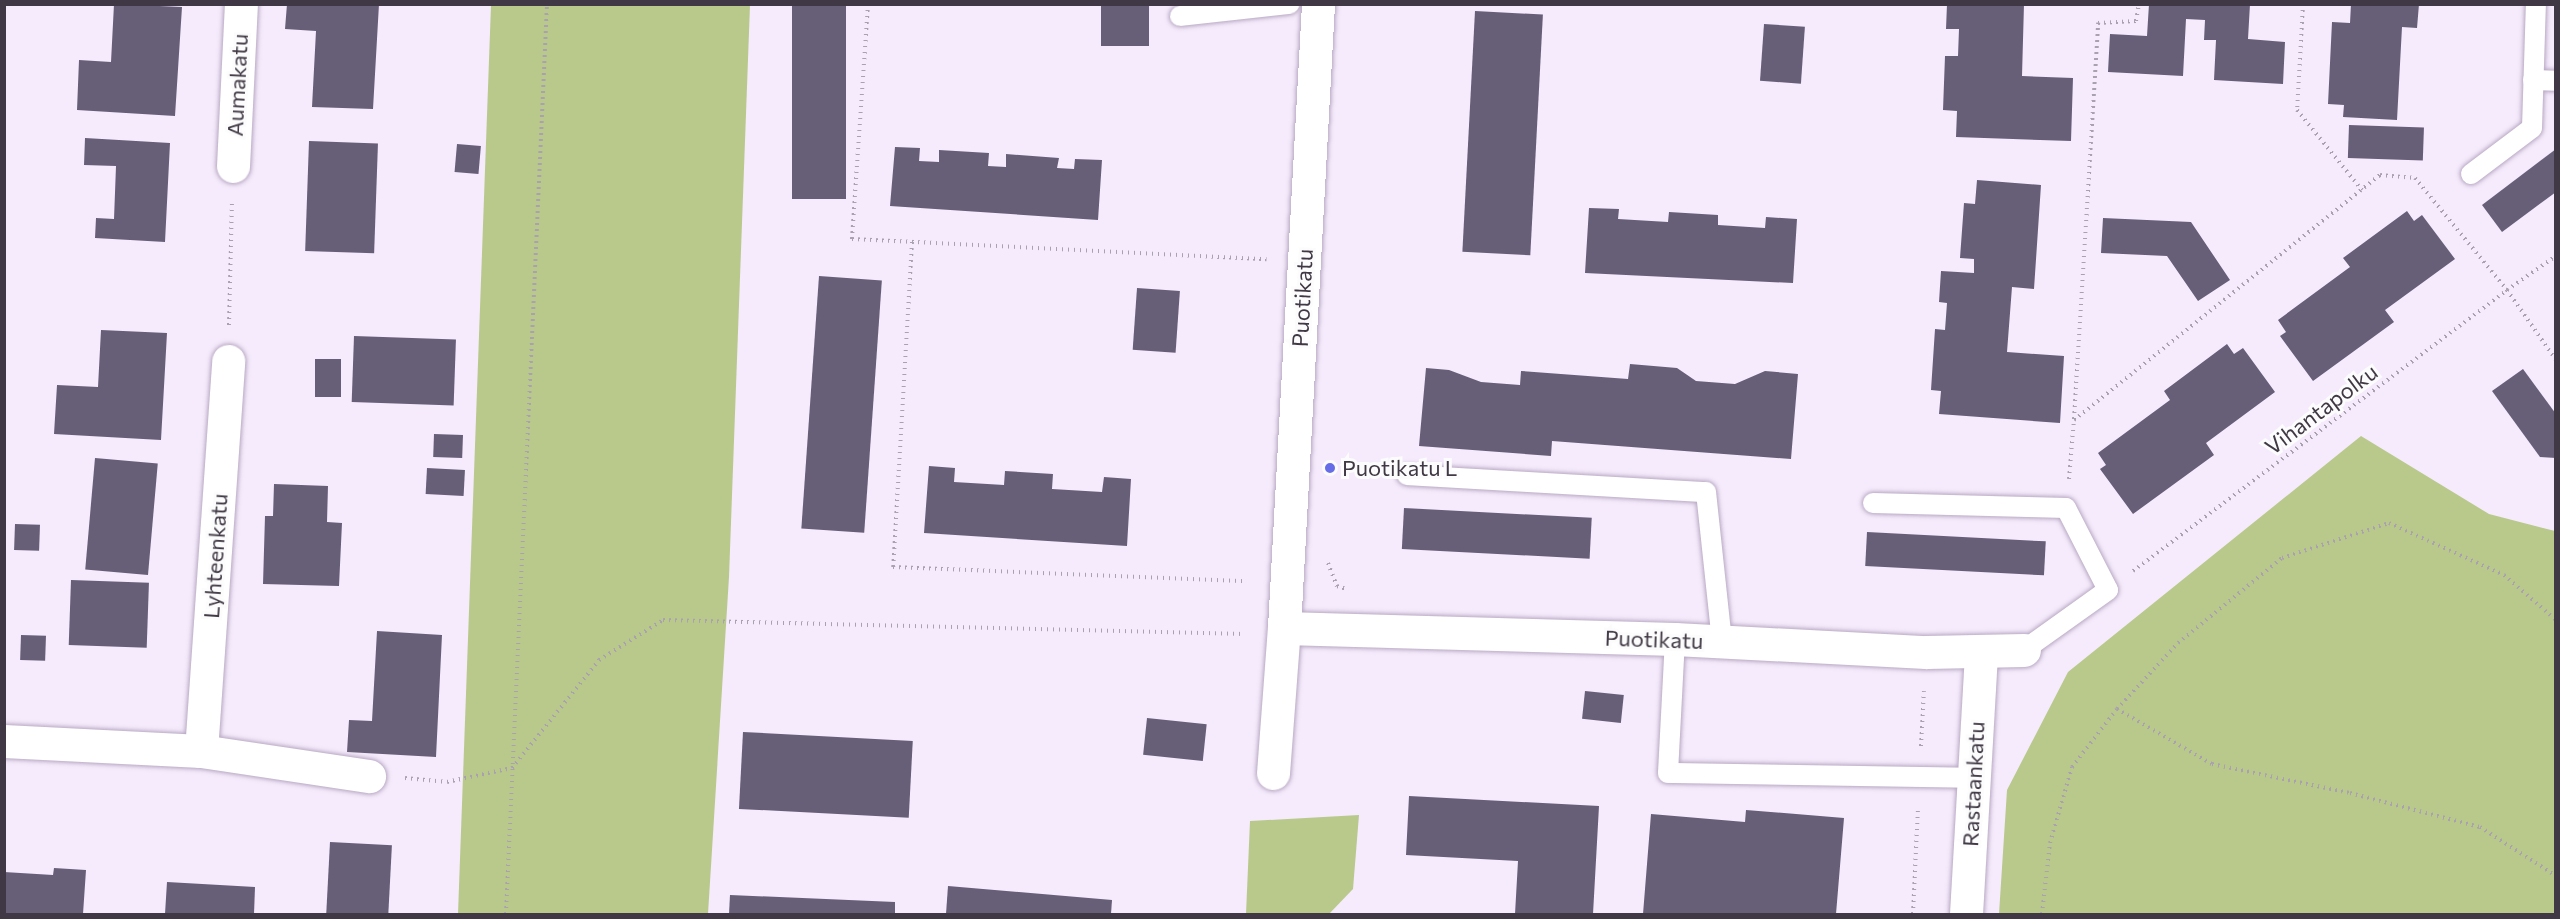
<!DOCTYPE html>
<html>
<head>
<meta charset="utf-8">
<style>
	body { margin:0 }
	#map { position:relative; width:2560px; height:919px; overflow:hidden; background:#f5ebfc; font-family:Commissioner,sans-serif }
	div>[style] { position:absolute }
	.forest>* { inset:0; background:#b9c98b }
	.building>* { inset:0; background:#675e78; transform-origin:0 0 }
	.path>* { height:4px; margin-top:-2px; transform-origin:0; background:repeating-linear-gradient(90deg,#aaa1b0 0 1.5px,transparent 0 6px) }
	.roads { filter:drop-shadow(0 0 2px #b8a8c3) drop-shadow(0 0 2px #b8a8c3) }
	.lane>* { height:20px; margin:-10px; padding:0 10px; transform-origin:10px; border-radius:10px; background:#fff }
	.street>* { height:33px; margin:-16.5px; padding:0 16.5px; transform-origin:16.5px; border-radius:16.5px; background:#fff }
	.dots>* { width:16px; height:16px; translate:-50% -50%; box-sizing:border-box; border:3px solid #fcfcfc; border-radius:50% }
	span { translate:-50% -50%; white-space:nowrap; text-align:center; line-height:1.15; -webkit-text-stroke:6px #fcfcfc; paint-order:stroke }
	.street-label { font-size:22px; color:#403945 }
	.poi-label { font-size:22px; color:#403945 }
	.left { translate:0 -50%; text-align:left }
	.frame { position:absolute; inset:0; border:6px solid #403945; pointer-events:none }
</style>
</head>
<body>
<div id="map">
	<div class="forest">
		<div style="clip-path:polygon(491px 5px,750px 5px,729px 577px,708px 914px,458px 914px)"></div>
		<div style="clip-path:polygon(2361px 436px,2489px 514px,2555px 531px,2555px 914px,1999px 914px,2007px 790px,2068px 672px)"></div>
		<div style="clip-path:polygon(1359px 815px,1353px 889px,1329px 914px,1246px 914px,1250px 821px)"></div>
	</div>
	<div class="building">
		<div style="clip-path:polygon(114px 4px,182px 7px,175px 116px,77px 110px,79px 60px,111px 62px)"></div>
		<div style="clip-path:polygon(287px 4px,379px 4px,373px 109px,312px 107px,316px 31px,285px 29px)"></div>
		<div style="left:792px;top:4px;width:54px;height:195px"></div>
		<div style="left:1101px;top:4px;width:48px;height:42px"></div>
		<div style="clip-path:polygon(1947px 4px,2024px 4px,2022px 76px,2073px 78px,2071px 141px,1956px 137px,1957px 111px,1943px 110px,1945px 56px,1958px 56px,1959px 29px,1946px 29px)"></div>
		<div style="clip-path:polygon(2149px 4px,2250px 4px,2248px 39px,2285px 42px,2283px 84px,2214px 80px,2216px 40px,2204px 40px,2205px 20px,2186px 19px,2183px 76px,2108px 72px,2110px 34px,2147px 36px)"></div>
		<div style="clip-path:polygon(2351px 4px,2419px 4px,2417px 28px,2402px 27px,2397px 120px,2343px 117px,2344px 105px,2328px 104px,2332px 22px,2350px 23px)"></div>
		<div style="left:1475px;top:11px;width:68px;height:241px;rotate:3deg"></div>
		<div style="left:1764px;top:24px;width:41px;height:57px;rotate:4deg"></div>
		<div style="left:2349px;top:125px;width:75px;height:33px;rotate:2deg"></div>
		<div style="clip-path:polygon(85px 138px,170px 143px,165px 242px,95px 238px,96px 218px,114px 219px,116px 166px,84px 165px)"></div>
		<div style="left:309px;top:141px;width:69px;height:110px;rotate:2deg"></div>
		<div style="left:457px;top:144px;width:24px;height:28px;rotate:5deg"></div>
		<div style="clip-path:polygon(895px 147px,920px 148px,919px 161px,939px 162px,939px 150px,989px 153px,988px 166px,1006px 167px,1006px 154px,1059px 158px,1057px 168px,1074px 169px,1075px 159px,1102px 160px,1098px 220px,890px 206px)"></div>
		<div style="clip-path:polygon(2556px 149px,2556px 192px,2502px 232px,2482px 205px)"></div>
		<div style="clip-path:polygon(1977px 180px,2041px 185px,2034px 289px,2012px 287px,2007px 352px,2064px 356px,2060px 423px,1939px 414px,1941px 391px,1931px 390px,1935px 329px,1945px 330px,1947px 303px,1939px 302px,1941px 271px,1974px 273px,1974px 259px,1960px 258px,1964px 203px,1975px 204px)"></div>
		<div style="clip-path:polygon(1589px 208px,1619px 209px,1618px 219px,1668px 222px,1669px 212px,1718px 215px,1718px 225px,1765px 228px,1766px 217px,1797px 219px,1793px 283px,1585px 273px)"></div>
		<div style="clip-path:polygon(2407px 211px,2414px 221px,2422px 215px,2455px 259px,2385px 310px,2394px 322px,2313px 381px,2280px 336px,2286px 332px,2278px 320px,2350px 267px,2343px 258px)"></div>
		<div style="clip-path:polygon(2103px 218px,2191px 222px,2230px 280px,2198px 301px,2167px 256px,2101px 253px)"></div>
		<div style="left:819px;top:276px;width:63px;height:253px;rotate:4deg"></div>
		<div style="left:1137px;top:288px;width:43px;height:62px;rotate:4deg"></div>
		<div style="clip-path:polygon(101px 330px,167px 333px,161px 440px,54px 434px,57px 385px,98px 387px)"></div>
		<div style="left:354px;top:336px;width:102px;height:66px;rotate:2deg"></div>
		<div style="clip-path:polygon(2227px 344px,2234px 354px,2243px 348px,2275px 392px,2206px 443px,2214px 455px,2133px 514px,2100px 469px,2106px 465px,2098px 453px,2170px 400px,2164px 391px)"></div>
		<div style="left:315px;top:359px;width:26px;height:38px"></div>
		<div style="clip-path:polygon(1630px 364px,1677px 368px,1696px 381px,1735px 384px,1765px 371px,1798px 374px,1791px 459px,1552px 441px,1551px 456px,1419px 446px,1426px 368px,1449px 370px,1481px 382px,1520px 385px,1521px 371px,1628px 379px)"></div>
		<div style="clip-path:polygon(2523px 369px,2556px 414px,2556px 458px,2540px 457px,2492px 391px)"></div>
		<div style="left:434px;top:434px;width:29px;height:23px;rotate:2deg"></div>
		<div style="left:95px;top:458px;width:63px;height:112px;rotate:5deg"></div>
		<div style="clip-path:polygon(929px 466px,955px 468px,954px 482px,1004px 485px,1005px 471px,1053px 474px,1052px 489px,1102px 492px,1104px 477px,1131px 479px,1127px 546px,924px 533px)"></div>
		<div style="left:427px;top:468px;width:38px;height:26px;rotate:3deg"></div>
		<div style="clip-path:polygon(274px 484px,328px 486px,327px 522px,342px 523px,339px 586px,263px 584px,265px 516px,273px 516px)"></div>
		<div style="left:1404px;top:508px;width:188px;height:41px;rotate:3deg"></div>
		<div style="left:15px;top:524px;width:25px;height:26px;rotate:2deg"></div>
		<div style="left:1867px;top:532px;width:179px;height:34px;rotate:3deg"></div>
		<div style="left:71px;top:580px;width:78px;height:65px;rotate:2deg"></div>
		<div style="clip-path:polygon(377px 631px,442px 635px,436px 757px,347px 752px,349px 720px,372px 721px)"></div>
		<div style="left:21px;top:635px;width:25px;height:25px;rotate:2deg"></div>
		<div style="left:1585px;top:691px;width:39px;height:28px;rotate:6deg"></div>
		<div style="left:1147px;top:718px;width:60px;height:37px;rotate:6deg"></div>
		<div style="left:743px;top:732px;width:170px;height:77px;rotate:3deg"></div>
		<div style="clip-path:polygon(1409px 796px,1599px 806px,1593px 914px,1515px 914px,1518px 861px,1406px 855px)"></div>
		<div style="clip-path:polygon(1746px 810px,1844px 818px,1836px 914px,1643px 914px,1651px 814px,1745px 822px)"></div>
		<div style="left:330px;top:842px;width:62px;height:72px;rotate:3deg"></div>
		<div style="clip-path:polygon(54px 868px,86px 870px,83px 914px,4px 914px,4px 872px,53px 875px)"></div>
		<div style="clip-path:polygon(167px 882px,255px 887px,254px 914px,165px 914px)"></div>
		<div style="clip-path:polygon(948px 886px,1112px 900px,1111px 914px,946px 914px)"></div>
		<div style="clip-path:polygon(730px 895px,895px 902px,895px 914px,729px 914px)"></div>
	</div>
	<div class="path">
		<div style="left:868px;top:4px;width:236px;rotate:93.9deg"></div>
		<div style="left:852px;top:239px;width:415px;rotate:2.8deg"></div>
		<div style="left:2303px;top:4px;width:106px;rotate:93.2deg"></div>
		<div style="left:2297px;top:110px;width:103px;rotate:50.9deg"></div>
		<div style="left:912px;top:242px;width:326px;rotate:93.3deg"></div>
		<div style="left:893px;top:567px;width:354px;rotate:2.3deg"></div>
		<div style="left:229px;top:325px;width:122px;rotate:-88.6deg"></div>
		<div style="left:2074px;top:419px;width:397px;rotate:-86.5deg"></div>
		<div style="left:2098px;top:23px;width:38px;rotate:-3deg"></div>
		<div style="left:2136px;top:21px;width:17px;rotate:-80deg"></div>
		<div style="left:2069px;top:479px;width:59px;rotate:-85.2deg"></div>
		<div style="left:2074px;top:420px;width:392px;rotate:-38.7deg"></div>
		<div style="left:2380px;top:175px;width:35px;rotate:5deg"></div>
		<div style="left:2415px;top:178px;width:145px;rotate:50.6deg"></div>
		<div style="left:2507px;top:290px;width:85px;rotate:55deg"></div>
		<div style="left:1328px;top:563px;width:25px;rotate:69deg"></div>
		<div style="left:1337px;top:586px;width:9px;rotate:18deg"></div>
		<div style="left:2133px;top:571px;width:468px;rotate:-36.9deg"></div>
		<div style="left:2507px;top:290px;width:60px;rotate:-34.8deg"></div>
		<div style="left:2117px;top:709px;width:110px;rotate:30.1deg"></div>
		<div style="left:2212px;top:764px;width:141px;rotate:11.9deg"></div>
		<div style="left:2350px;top:793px;width:134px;rotate:14.7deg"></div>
		<div style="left:2480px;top:827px;width:90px;rotate:32.8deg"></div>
		<div style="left:1921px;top:746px;width:55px;rotate:-86.9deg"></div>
		<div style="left:405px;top:778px;width:42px;rotate:5.4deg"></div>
		<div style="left:447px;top:782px;width:66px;rotate:-12.2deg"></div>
		<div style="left:512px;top:768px;width:139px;rotate:-51.1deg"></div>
		<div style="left:599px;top:660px;width:75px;rotate:-32deg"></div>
		<div style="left:663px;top:620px;width:582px;rotate:1.38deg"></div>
		<div style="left:506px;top:914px;width:911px;rotate:-87.42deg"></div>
		<div style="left:1913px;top:914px;width:107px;rotate:-87.3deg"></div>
		<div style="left:2042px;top:914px;width:71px;rotate:-83.6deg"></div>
		<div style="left:2050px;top:843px;width:79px;rotate:-73.9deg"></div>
		<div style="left:2072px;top:767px;width:73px;rotate:-52.2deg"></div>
		<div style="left:2117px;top:709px;width:90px;rotate:-47.3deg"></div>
		<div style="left:2178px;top:643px;width:134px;rotate:-39.3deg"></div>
		<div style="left:2282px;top:558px;width:113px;rotate:-18.1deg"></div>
		<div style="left:2389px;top:523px;width:126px;rotate:24.3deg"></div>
		<div style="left:2504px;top:575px;width:69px;rotate:40.9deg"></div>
	</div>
	<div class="roads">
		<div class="lane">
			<div style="left:1180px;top:16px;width:110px;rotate:-6.3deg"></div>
			<div style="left:2533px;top:80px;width:23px;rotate:2deg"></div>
			<div style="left:2471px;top:174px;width:76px;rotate:-37deg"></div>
			<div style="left:2532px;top:128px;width:124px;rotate:-88.2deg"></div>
			<div style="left:1407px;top:475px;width:299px;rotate:3.3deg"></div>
			<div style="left:1706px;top:492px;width:151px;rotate:83.9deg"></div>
			<div style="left:1873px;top:503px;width:193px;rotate:1.5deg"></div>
			<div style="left:2066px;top:508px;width:92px;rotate:62.9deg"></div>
			<div style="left:2108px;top:590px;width:103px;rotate:144.5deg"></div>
			<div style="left:1675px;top:639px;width:134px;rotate:93deg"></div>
			<div style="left:1668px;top:773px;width:306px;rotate:0.9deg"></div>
		</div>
		<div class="street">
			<div style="left:1318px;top:4px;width:625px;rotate:93.12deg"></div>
			<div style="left:1284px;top:628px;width:391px;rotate:1.6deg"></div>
			<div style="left:1675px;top:639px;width:251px;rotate:3deg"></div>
			<div style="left:1926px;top:652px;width:98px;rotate:-1.2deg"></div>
			<div style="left:233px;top:166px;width:162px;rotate:-87.2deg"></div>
			<div style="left:4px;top:741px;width:197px;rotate:2.9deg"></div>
			<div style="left:201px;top:751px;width:170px;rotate:8.5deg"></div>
			<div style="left:201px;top:751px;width:391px;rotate:-86deg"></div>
			<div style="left:1273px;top:773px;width:145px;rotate:-85.7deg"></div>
			<div style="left:1966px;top:914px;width:261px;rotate:-86.7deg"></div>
		</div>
	</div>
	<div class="dots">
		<div style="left:1330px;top:468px;background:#676de6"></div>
	</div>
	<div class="street-label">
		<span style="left:237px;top:85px;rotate:-87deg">Aumakatu</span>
		<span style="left:1302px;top:298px;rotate:-87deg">Puotikatu</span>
		<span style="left:2321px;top:409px;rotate:-37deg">Vihantapolku</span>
		<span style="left:215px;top:556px;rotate:-86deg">Lyhteenkatu</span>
		<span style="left:1654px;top:639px;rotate:2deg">Puotikatu</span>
		<span style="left:1973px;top:784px;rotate:-87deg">Rastaankatu</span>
	</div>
	<div class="poi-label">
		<span class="left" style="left:1342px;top:468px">Puotikatu L</span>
	</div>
	<div class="frame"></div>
</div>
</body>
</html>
